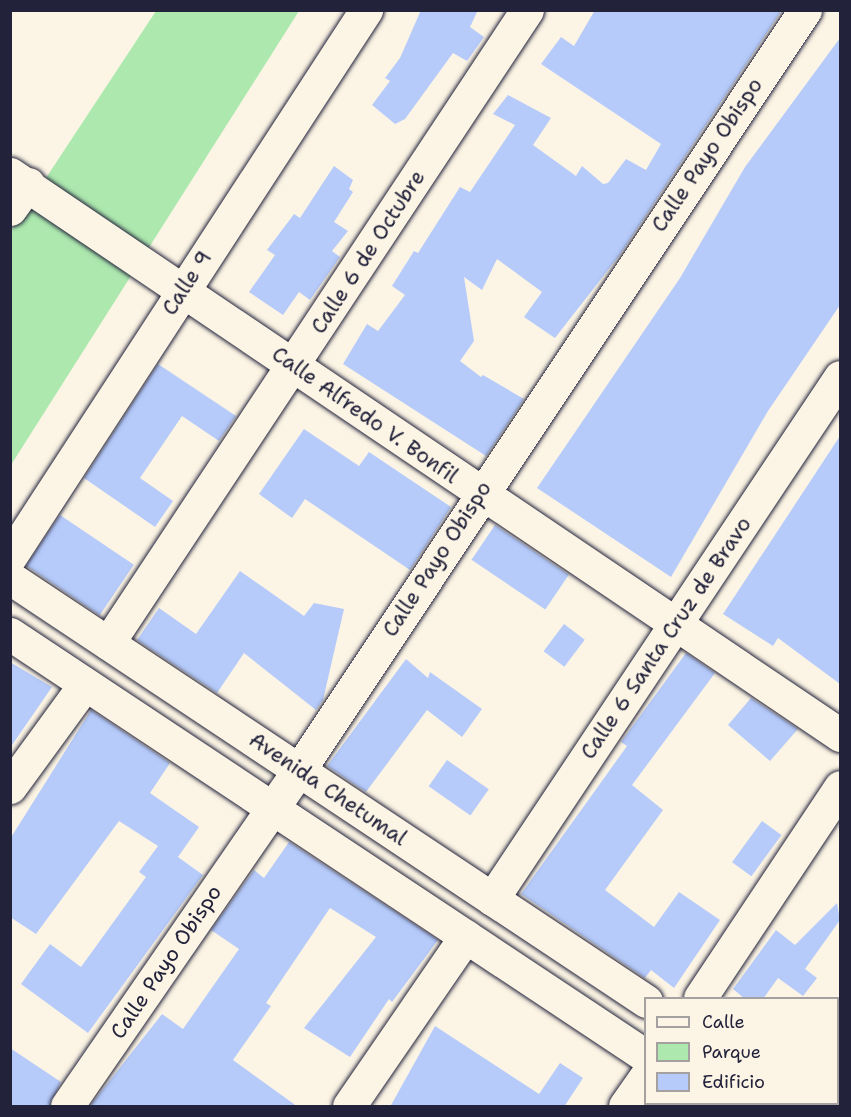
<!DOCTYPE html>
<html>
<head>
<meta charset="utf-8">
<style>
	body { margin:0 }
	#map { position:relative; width:851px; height:1117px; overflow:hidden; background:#fcf5e5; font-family:"Shantell Sans",sans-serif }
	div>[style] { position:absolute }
	.green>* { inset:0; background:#ade9af }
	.building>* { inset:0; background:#b6cbfa; transform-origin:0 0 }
	.roads { filter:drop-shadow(0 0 2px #22223b) drop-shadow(0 0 2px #22223b) }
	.street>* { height:33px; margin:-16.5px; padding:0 16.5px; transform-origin:16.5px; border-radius:16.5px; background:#fcf5e5 }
	.secondary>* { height:33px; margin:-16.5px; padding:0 16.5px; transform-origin:16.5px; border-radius:16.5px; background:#fcf5e5 }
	span { translate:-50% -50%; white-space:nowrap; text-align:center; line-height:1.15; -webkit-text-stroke:6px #fcf5e5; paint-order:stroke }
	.street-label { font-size:21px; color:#22223b }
	.frame { position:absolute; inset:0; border:12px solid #22223b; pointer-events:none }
	.legend { position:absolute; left:644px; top:997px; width:195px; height:108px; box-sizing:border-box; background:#fcf5e5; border:2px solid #a5a1a1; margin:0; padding:8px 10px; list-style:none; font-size:18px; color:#22223b }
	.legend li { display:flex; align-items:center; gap:12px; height:30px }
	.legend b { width:30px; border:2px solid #a5a1a1 }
</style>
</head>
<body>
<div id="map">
	<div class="green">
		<div style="clip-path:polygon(156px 11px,299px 11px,11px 465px,11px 231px)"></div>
	</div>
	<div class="building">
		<div style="clip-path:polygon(421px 10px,478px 10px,470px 27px,484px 37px,467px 61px,453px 53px,405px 119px,395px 124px,372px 105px,390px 81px,385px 78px,400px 58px)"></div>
		<div style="clip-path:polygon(595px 10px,782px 10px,619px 256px,555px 338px,524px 317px,542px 292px,497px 259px,482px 290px,464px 277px,474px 341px,460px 361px,481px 377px,483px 375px,524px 399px,486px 456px,343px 364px,367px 324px,378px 331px,405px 295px,392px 286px,414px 251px,418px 253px,460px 187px,470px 192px,515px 125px,493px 114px,508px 95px,551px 118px,533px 145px,576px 176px,582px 166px,603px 184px,608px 183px,626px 159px,646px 170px,661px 144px,541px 64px,561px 37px,574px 46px)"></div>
		<div style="clip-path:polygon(840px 38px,840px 305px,768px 411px,671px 577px,537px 488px,680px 278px,745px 167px)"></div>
		<div style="clip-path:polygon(334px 166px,353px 180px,349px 189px,353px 192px,334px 222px,348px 231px,332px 251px,340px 257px,310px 300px,299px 292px,283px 315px,249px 292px,275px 255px,267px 250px,294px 214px,300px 218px)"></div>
		<div style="clip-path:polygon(158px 364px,236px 416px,219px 441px,182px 416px,140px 478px,173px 501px,155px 527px,84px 478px)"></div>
		<div style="clip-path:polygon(304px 429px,359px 466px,369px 452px,451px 507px,410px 570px,305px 499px,292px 518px,259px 494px)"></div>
		<div style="clip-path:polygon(840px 436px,840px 684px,778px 638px,773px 646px,723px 614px)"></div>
		<div style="left:60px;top:515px;width:89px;height:61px;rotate:34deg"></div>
		<div style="left:495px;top:525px;width:89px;height:42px;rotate:34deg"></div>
		<div style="clip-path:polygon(240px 571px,304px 616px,314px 603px,344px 609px,323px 700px,316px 710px,244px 653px,217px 693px,137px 640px,159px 608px,196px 634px)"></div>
		<div style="left:564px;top:624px;width:26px;height:34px;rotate:37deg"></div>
		<div style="clip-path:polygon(686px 653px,715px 673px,632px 785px,663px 810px,605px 890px,654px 927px,679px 892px,720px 920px,674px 988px,651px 970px,645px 978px,521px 894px,627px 746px,621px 742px)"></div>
		<div style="clip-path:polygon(406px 659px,428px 678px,430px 672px,482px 709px,462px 737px,427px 710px,366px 792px,327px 766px)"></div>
		<div style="clip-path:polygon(10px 662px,52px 687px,10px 748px)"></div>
		<div style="clip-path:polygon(751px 698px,798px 729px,770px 761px,728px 725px)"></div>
		<div style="clip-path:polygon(91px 710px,170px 763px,150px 793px,199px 827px,178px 857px,203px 875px,88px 1033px,21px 984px,50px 944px,81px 967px,146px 877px,139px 872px,158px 846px,119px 821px,36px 934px,10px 917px,10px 839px)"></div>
		<div style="left:447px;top:760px;width:51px;height:32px;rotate:35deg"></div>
		<div style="left:762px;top:821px;width:24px;height:51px;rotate:36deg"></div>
		<div style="clip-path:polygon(289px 842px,438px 940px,392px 1002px,389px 999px,350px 1057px,304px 1028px,376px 937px,330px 908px,266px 1003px,271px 1006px,233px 1060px,298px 1107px,89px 1107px,162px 1014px,183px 1029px,239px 949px,211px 930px,254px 870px,264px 878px)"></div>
		<div style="clip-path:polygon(837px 903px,840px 920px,805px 969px,817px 978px,803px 996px,778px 978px,763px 999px,745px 999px,733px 989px,776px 930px,795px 945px)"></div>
		<div style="clip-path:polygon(435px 1026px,539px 1094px,560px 1063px,583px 1078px,564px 1107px,390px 1107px)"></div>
		<div style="clip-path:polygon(10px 1048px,61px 1082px,49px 1107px,10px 1107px)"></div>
	</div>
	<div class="roads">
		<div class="street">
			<div style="left:10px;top:174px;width:1002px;rotate:34.05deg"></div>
			<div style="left:10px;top:209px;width:31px;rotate:-54deg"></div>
			<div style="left:10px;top:557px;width:653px;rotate:-56.94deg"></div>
			<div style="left:108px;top:643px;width:759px;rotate:-56.5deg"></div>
			<div style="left:10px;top:787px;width:127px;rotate:-53.9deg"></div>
			<div style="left:492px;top:899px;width:627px;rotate:-56.31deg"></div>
			<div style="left:700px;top:998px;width:253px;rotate:-56.4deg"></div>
			<div style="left:67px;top:1106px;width:408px;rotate:-55.4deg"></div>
			<div style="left:299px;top:770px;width:913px;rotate:-56.34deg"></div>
			<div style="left:349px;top:1106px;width:206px;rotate:-55.5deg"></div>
			<div style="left:625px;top:1106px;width:37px;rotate:-55deg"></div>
		</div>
		<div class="secondary">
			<div style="left:10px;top:578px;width:764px;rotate:33.63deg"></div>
			<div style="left:10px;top:634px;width:763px;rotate:33.57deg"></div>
			<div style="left:717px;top:1104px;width:5px;rotate:22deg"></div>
			<div style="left:799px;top:1104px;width:5px;rotate:22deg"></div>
		</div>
	</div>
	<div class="street-label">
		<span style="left:707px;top:155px;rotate:-56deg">Calle Payo Obispo</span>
		<span style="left:368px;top:252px;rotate:-57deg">Calle 6 de Octubre</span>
		<span style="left:187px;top:283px;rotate:-57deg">Calle 9</span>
		<span style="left:365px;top:415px;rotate:35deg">Calle Alfredo V. Bonfil</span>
		<span style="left:437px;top:559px;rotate:-57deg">Calle Payo Obispo</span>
		<span style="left:666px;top:638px;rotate:-56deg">Calle 6 Santa Cruz de Bravo</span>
		<span style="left:328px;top:789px;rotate:34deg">Avenida Chetumal</span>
		<span style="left:166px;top:962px;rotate:-56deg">Calle Payo Obispo</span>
	</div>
	<div class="frame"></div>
	<ul class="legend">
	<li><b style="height:8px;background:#fcf5e5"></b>Calle</li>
	<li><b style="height:16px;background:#ade9af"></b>Parque</li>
	<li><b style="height:16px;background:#b6cbfa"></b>Edificio</li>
	</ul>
</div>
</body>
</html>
